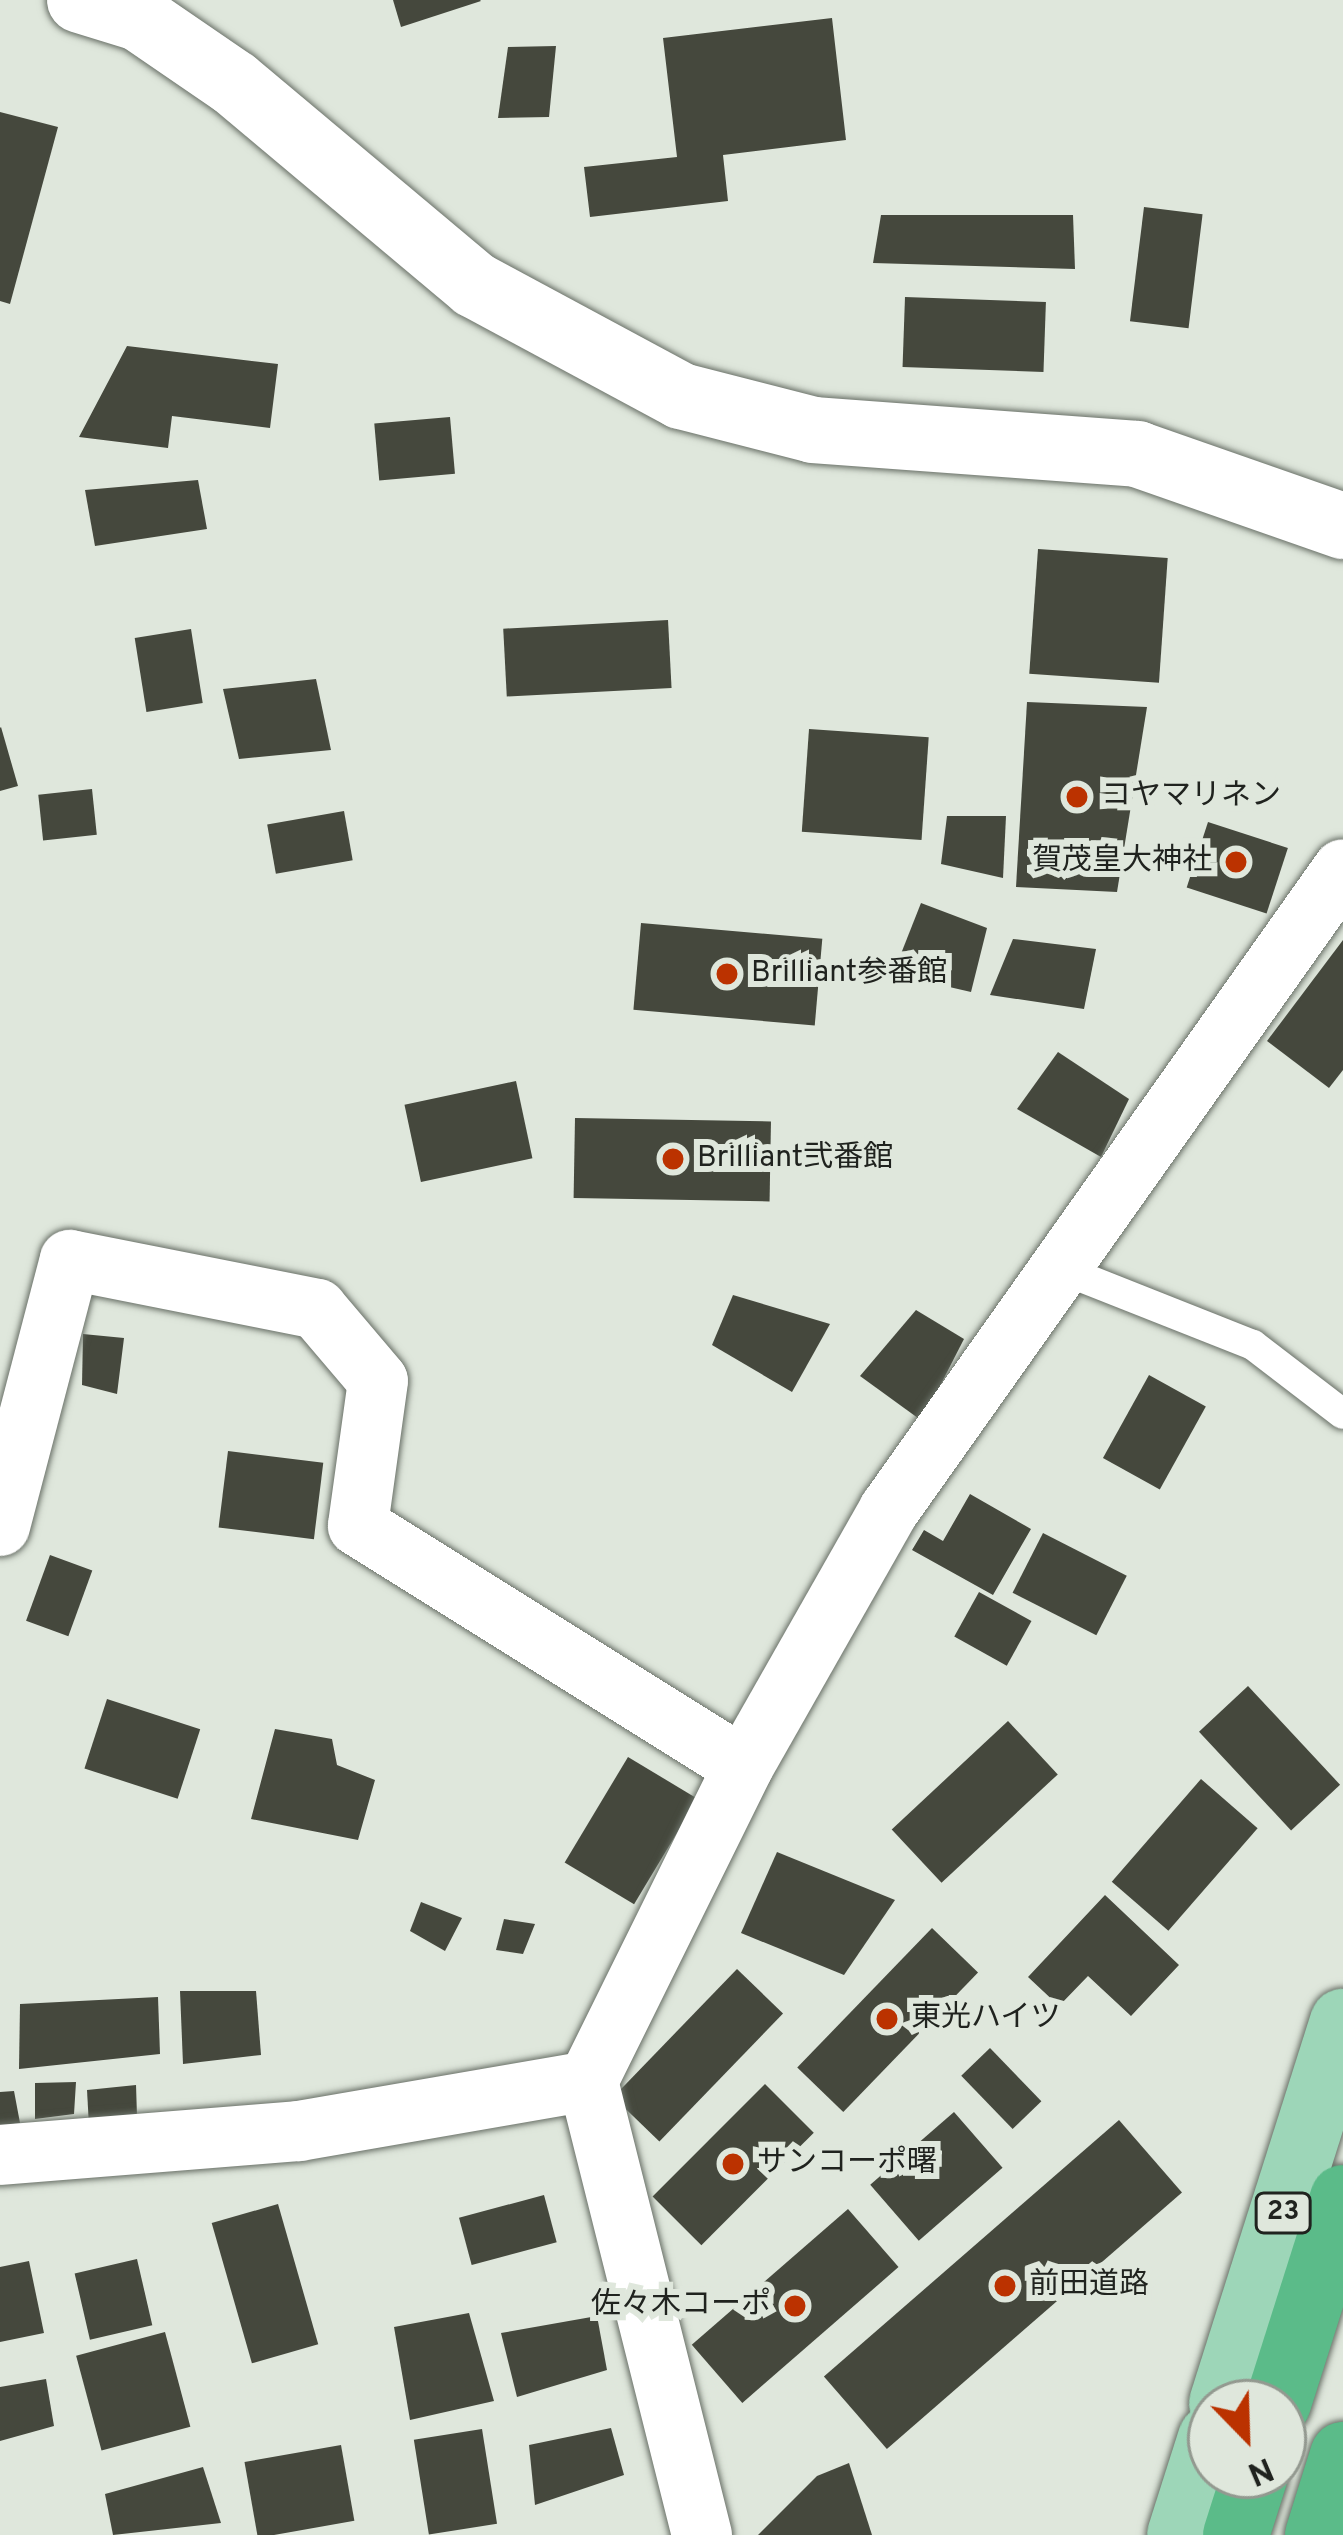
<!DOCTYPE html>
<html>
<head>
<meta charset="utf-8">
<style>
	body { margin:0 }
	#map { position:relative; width:1343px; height:2535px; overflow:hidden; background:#dfe7dc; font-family:Overpass,"Noto Sans JP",sans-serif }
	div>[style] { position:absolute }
	.building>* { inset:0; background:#45483d; transform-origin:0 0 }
	.roads { filter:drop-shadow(0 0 3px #697067) drop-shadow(0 0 3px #697067) }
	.service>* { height:30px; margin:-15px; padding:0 15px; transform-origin:15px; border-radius:15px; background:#fff }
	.minor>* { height:60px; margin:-30px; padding:0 30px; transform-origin:30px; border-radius:30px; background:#fff }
	.tertiary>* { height:66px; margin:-33px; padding:0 33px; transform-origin:33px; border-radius:33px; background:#fff }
	.primary>* { height:66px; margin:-33px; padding:0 33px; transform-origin:33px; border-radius:33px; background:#9dd6b8 }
	.motorway>* { height:66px; margin:-33px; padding:0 33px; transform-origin:33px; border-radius:33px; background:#5bbb89 }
	.dots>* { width:33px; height:33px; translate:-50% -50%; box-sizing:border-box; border:6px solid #dfe7dc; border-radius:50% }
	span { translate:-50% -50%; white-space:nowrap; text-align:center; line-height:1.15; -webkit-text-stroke:12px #dfe7dc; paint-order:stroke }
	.shield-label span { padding:3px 9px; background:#dfe7dc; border:3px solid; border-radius:9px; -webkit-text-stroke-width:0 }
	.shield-label { font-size:27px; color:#20231f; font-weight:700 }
	.poi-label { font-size:30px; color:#20231f }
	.left { translate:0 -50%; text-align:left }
	.right { translate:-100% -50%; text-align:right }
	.north { position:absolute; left:1187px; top:2379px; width:120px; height:120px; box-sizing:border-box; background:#dfe7dc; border:3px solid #939990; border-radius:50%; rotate:157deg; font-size:33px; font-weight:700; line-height:48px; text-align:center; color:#20231f }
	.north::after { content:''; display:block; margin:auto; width:42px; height:54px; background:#bb3200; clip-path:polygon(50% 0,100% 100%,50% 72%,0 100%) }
</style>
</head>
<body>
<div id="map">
	<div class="building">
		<div style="clip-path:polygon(393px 0,480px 0,481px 1px,401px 27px)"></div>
		<div style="clip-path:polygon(832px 18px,846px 140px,723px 155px,728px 201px,590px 217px,584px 167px,677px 157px,663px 38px)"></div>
		<div style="clip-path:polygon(556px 46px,549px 117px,498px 118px,508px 47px)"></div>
		<div style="clip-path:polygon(0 112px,58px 127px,10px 304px,0 301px)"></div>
		<div style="left:1144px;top:207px;width:59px;height:115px;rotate:7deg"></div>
		<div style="clip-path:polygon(881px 215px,1073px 215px,1075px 269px,873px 263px)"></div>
		<div style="left:905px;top:297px;width:141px;height:70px;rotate:2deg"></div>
		<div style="clip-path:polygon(127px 346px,278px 364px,270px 428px,172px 416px,168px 448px,79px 437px)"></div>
		<div style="left:450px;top:417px;width:57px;height:76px;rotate:85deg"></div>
		<div style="clip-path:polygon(198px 480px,207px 529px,95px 546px,85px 490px)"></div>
		<div style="left:1038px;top:549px;width:130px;height:125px;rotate:4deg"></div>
		<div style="left:668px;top:620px;width:68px;height:165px;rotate:87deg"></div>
		<div style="left:191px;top:629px;width:75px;height:57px;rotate:81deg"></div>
		<div style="clip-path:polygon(316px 679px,331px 750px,239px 759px,223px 689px)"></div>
		<div style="clip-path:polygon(1027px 702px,1147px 707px,1117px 892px,1016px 887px)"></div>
		<div style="clip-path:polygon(1px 727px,18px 786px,0 791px,0 728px)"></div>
		<div style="left:809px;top:729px;width:120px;height:103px;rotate:4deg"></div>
		<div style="left:92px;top:789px;width:46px;height:54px;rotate:84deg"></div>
		<div style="left:344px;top:811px;width:50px;height:78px;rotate:80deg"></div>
		<div style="clip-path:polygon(947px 816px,1006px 816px,1003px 878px,941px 864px)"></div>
		<div style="left:1208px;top:822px;width:84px;height:69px;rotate:18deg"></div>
		<div style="clip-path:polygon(921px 903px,987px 928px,971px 992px,893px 974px)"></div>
		<div style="left:641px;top:923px;width:182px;height:87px;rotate:5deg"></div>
		<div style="clip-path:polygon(1013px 939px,1096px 949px,1084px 1009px,990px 995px)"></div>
		<div style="clip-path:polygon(1343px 940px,1343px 1070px,1329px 1088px,1267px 1041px)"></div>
		<div style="clip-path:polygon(1058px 1052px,1129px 1099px,1101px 1157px,1017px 1109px)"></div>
		<div style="left:516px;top:1081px;width:79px;height:114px;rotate:78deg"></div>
		<div style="left:575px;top:1118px;width:196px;height:80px;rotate:1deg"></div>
		<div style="clip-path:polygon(733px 1295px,830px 1324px,792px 1392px,712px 1345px)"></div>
		<div style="clip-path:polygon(916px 1310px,964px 1339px,922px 1421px,860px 1376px)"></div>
		<div style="clip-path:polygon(83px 1334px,124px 1338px,117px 1394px,82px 1385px)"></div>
		<div style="left:1149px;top:1375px;width:65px;height:95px;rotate:29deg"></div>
		<div style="left:228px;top:1451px;width:96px;height:77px;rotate:7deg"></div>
		<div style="clip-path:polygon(970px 1494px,1031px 1529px,993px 1595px,912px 1550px,924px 1530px,943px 1541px)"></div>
		<div style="left:1043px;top:1533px;width:94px;height:67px;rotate:27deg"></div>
		<div style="left:50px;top:1555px;width:45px;height:70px;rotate:20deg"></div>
		<div style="left:979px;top:1592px;width:60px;height:51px;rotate:29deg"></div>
		<div style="left:1248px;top:1686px;width:135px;height:67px;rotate:47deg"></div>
		<div style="left:107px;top:1699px;width:98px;height:73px;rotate:18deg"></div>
		<div style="left:1008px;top:1721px;width:73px;height:159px;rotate:47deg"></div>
		<div style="clip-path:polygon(275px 1729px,332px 1739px,337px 1765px,375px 1780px,358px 1840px,251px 1819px)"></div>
		<div style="left:628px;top:1757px;width:81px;height:123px;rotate:31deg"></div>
		<div style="left:1201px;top:1779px;width:75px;height:136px;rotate:41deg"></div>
		<div style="clip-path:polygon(777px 1852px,895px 1900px,844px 1975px,741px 1933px)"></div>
		<div style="clip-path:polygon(1105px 1895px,1179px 1965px,1131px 2016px,1088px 1976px,1059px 2006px,1028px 1977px)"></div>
		<div style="clip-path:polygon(421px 1902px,462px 1918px,445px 1951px,410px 1931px)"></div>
		<div style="clip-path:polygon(504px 1919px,535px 1924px,523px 1954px,496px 1950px)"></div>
		<div style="left:932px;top:1928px;width:64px;height:194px;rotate:44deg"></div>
		<div style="left:737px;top:1969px;width:64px;height:178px;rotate:44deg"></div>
		<div style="clip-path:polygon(180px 1991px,256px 1991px,261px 2055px,183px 2064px)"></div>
		<div style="clip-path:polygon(158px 1997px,160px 2054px,19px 2069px,20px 2004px)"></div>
		<div style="left:990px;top:2048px;width:74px;height:40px;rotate:46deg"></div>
		<div style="clip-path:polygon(76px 2082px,74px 2114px,35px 2119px,35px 2083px)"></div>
		<div style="left:765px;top:2084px;width:69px;height:159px;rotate:45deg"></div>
		<div style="clip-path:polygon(136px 2085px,137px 2117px,89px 2126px,87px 2090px)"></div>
		<div style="clip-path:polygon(14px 2091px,20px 2123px,0 2126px,0 2092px)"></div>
		<div style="left:954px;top:2112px;width:74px;height:111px;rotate:49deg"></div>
		<div style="left:1119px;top:2120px;width:96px;height:391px;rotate:49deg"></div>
		<div style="left:544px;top:2195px;width:49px;height:88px;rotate:75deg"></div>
		<div style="left:278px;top:2204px;width:146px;height:69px;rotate:74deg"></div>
		<div style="left:848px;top:2209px;width:77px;height:207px;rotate:49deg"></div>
		<div style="left:137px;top:2259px;width:68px;height:64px;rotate:77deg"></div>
		<div style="clip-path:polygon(29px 2261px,44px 2333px,0 2342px,0 2267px)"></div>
		<div style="clip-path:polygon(469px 2313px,494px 2401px,410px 2420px,394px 2327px)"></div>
		<div style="clip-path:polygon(597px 2316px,607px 2370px,517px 2397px,501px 2333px)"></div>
		<div style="left:165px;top:2332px;width:98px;height:92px;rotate:75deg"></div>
		<div style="clip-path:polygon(46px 2379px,54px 2426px,0 2441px,0 2387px)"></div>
		<div style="clip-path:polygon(611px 2428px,624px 2475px,535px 2505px,529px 2445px)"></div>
		<div style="left:482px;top:2429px;width:96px;height:69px;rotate:81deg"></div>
		<div style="left:341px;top:2445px;width:77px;height:98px;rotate:80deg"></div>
		<div style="clip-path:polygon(849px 2463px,872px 2535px,758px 2535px,817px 2476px)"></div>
		<div style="clip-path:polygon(203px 2467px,221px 2523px,113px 2535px,105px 2494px)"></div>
	</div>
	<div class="roads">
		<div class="service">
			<div style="left:1061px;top:1269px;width:206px;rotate:21.6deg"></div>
			<div style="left:1253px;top:1345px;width:113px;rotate:37.5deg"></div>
		</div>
		<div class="minor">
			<div style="left:0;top:1526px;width:275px;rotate:-75.3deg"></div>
			<div style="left:70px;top:1260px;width:252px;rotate:11.2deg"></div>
			<div style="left:317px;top:1309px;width:94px;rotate:49.7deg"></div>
			<div style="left:378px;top:1381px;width:146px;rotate:97.9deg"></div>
			<div style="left:358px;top:1526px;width:454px;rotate:32deg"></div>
			<div style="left:0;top:2155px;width:300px;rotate:-4.6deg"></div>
			<div style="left:299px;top:2131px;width:293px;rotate:-9.8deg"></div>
			<div style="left:702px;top:2535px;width:468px;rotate:-104.1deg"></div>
			<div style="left:588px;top:2081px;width:350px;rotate:-63.7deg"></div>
			<div style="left:743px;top:1767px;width:296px;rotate:-60.4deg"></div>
			<div style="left:889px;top:1510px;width:785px;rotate:-54.69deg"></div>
		</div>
		<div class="tertiary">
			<div style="left:80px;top:0;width:62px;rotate:17deg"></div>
			<div style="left:139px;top:18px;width:115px;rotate:34.4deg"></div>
			<div style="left:234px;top:83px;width:314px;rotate:40deg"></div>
			<div style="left:475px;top:285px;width:234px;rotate:28.3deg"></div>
			<div style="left:681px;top:396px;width:136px;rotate:14.4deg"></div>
			<div style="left:813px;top:430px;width:325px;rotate:4.2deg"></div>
			<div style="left:1137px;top:454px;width:218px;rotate:19.3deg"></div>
		</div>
		<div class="primary">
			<div style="left:1222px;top:2403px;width:400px;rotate:-72.4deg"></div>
			<div style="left:1180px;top:2535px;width:102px;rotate:-72.3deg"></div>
		</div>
		<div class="motorway">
			<div style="left:1278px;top:2403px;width:215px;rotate:-72.4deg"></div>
			<div style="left:1236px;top:2535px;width:63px;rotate:-72.4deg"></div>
			<div style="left:1318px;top:2535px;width:84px;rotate:-72.6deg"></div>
		</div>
	</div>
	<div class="dots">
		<div style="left:1077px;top:797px;background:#bb3200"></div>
		<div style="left:1236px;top:862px;background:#bb3200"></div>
		<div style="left:727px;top:974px;background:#bb3200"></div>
		<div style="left:673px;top:1159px;background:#bb3200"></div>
		<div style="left:887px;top:2019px;background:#bb3200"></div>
		<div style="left:733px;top:2164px;background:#bb3200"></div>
		<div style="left:1005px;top:2286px;background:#bb3200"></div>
		<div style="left:795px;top:2306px;background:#bb3200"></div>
	</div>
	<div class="shield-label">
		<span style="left:1283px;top:2213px">23</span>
	</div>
	<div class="poi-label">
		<span class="left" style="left:1101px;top:797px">コヤマリネン</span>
		<span class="right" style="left:1212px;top:862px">賀茂皇大神社</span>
		<span class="left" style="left:751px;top:974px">Brilliant参番館</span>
		<span class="left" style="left:697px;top:1159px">Brilliant弐番館</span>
		<span class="left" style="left:911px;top:2019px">東光ハイツ</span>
		<span class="left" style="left:757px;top:2164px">サンコーポ曙</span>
		<span class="left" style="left:1029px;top:2286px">前田道路</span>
		<span class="right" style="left:771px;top:2306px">佐々木コーポ</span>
	</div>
	<div class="north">N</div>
</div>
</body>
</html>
